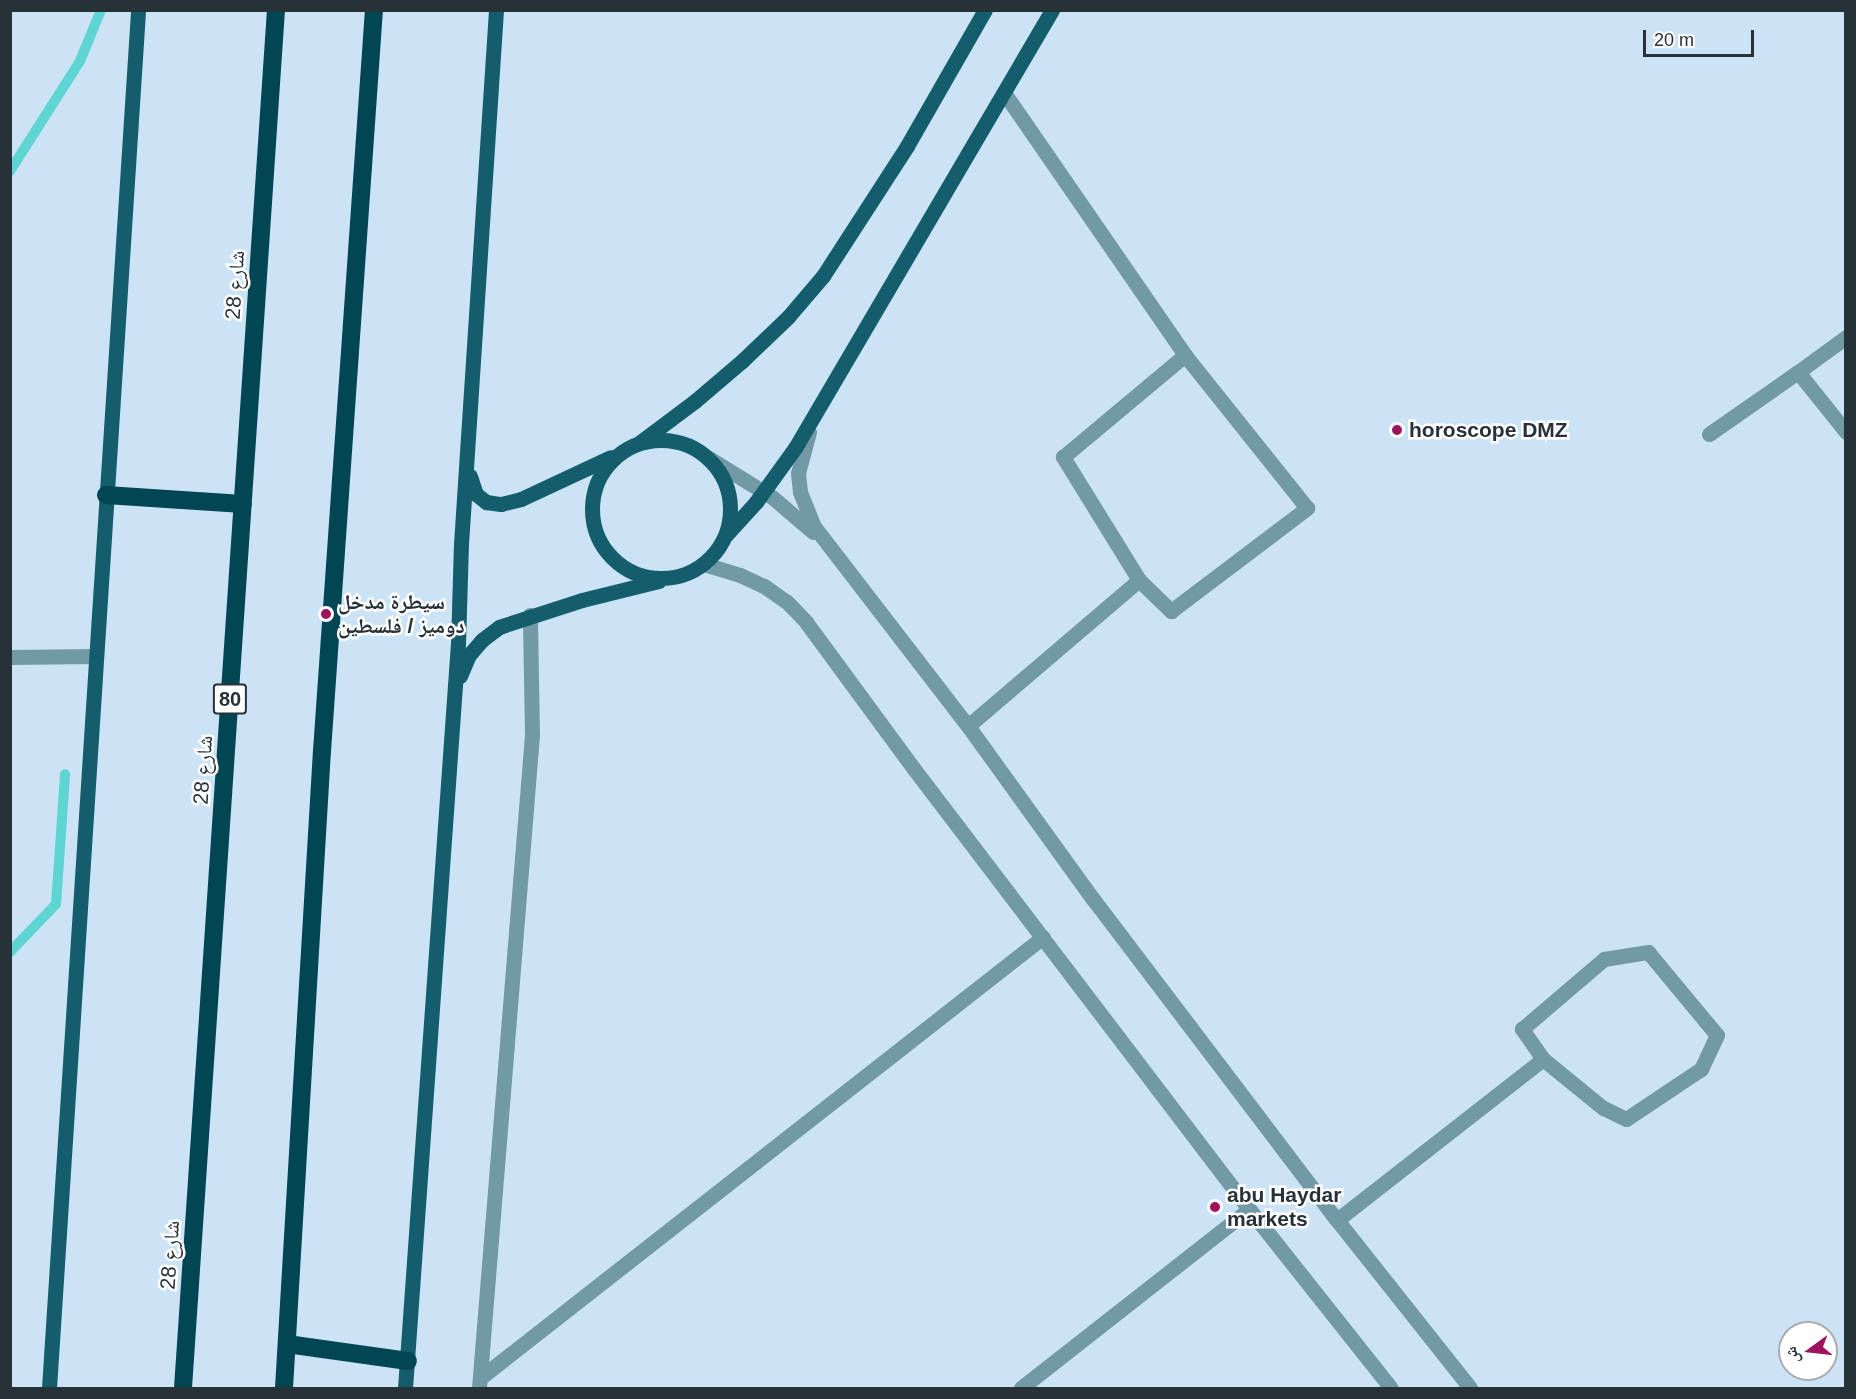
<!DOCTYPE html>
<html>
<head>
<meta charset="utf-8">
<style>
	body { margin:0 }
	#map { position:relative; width:1856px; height:1399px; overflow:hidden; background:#cbe3f5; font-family:Arial,"Noto Naskh Arabic",sans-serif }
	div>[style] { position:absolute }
	.stream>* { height:10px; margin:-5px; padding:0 5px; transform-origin:5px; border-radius:5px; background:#5ed5d3 }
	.minor>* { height:15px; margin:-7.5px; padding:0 7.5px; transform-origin:7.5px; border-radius:7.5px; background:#719aa5 }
	.major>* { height:15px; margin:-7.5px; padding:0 7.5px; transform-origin:7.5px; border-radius:7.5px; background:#145d6d }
	.major>.ring { margin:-7.5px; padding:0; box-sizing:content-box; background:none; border:15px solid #145d6d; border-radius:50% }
	.highway>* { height:18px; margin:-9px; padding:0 9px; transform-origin:9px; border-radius:9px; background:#024553 }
	.dots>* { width:16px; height:16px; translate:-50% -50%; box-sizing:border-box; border:3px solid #fff; border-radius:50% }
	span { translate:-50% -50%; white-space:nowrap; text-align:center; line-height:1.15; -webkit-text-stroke:5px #fff; paint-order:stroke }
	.shield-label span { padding:2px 4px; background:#fff; border:2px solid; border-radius:4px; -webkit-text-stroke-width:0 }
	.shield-label { font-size:20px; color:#273138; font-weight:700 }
	.street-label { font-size:21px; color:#273138 }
	.poi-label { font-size:21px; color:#273138; font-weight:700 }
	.left { translate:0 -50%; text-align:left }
	.frame { position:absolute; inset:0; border:12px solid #273138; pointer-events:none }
	.north { position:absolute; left:1778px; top:1321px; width:60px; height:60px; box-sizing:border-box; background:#fff; border:2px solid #a9adaf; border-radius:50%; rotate:255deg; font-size:16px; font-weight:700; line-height:24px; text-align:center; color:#273138 }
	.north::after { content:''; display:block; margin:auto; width:21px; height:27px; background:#9e125e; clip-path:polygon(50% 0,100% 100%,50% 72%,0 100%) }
	.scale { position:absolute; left:1643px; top:30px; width:111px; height:27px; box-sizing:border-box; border:3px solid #273138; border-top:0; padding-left:8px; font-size:18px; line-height:21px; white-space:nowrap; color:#273138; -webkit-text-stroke:4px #fff; paint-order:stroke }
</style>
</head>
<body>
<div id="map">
	<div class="stream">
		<div style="left:10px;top:171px;width:130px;rotate:-57.5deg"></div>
		<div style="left:80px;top:61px;width:55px;rotate:-67.6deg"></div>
		<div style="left:10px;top:952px;width:66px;rotate:-46.2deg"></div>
		<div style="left:56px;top:904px;width:130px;rotate:-86deg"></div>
	</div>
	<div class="minor">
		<div style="left:1846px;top:337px;width:59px;rotate:143.9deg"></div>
		<div style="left:1798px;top:372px;width:77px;rotate:51.3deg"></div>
		<div style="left:809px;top:432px;width:42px;rotate:105deg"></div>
		<div style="left:798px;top:473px;width:19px;rotate:84deg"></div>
		<div style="left:800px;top:492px;width:35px;rotate:68deg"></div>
		<div style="left:813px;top:525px;width:254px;rotate:52.4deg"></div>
		<div style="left:968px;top:726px;width:213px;rotate:54.2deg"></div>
		<div style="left:1093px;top:899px;width:403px;rotate:52.8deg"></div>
		<div style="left:1337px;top:1220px;width:214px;rotate:51.6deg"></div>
		<div style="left:1709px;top:434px;width:108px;rotate:-34.9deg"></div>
		<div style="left:707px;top:457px;width:76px;rotate:31.6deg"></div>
		<div style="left:772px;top:497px;width:54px;rotate:40.5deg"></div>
		<div style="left:704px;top:564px;width:38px;rotate:17deg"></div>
		<div style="left:740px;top:575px;width:26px;rotate:25deg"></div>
		<div style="left:764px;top:586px;width:28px;rotate:35deg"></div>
		<div style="left:787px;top:602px;width:28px;rotate:46deg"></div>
		<div style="left:806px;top:622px;width:182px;rotate:53.7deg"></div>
		<div style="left:914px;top:769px;width:553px;rotate:52.72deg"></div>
		<div style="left:1249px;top:1209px;width:228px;rotate:51.6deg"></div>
		<div style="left:1139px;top:580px;width:145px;rotate:-121.7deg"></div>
		<div style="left:1063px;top:457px;width:159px;rotate:-39.9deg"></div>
		<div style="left:10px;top:657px;width:85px;rotate:-0.7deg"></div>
		<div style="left:968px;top:726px;width:225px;rotate:-40.5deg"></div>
		<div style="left:1139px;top:580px;width:45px;rotate:44.1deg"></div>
		<div style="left:1171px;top:611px;width:171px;rotate:-37.1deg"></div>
		<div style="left:1307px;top:508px;width:196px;rotate:-128.6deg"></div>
		<div style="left:1185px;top:355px;width:318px;rotate:-124.6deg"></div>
		<div style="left:1648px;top:952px;width:108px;rotate:50.3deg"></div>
		<div style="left:1717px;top:1035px;width:38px;rotate:115deg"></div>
		<div style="left:1701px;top:1069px;width:90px;rotate:146.3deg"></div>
		<div style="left:1626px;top:1119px;width:25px;rotate:-154deg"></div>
		<div style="left:1603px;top:1108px;width:77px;rotate:-140.8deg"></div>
		<div style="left:1543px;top:1059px;width:37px;rotate:-125deg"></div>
		<div style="left:1522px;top:1029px;width:108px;rotate:-40.5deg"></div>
		<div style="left:1604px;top:959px;width:45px;rotate:-9deg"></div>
		<div style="left:1337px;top:1220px;width:261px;rotate:-38deg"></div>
		<div style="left:480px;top:1378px;width:715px;rotate:-38.07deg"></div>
		<div style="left:479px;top:1388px;width:655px;rotate:-85.36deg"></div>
		<div style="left:532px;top:735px;width:120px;rotate:-91deg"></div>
		<div style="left:1021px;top:1388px;width:290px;rotate:-38.1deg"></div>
	</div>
	<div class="major">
		<div class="ring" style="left:592px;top:440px;width:123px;height:123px"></div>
		<div style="left:639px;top:443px;width:70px;rotate:-36.9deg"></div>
		<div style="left:695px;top:401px;width:62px;rotate:-40.4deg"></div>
		<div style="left:742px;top:361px;width:64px;rotate:-43.7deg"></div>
		<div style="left:788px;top:317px;width:54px;rotate:-49.5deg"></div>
		<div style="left:823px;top:276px;width:155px;rotate:-57.1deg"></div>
		<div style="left:907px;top:146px;width:157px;rotate:-60.2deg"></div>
		<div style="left:470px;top:476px;width:19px;rotate:72deg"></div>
		<div style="left:476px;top:494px;width:13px;rotate:39deg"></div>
		<div style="left:486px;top:502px;width:15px;rotate:8deg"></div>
		<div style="left:501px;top:504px;width:21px;rotate:-14deg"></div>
		<div style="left:521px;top:499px;width:99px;rotate:-25deg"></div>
		<div style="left:726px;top:535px;width:45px;rotate:-47.7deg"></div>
		<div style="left:756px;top:502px;width:67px;rotate:-54.2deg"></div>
		<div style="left:795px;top:448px;width:508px;rotate:-59.6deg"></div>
		<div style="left:460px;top:676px;width:23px;rotate:-67deg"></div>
		<div style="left:469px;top:655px;width:20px;rotate:-49deg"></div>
		<div style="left:482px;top:640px;width:21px;rotate:-37deg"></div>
		<div style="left:499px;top:627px;width:87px;rotate:-18deg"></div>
		<div style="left:582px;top:600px;width:79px;rotate:-13.9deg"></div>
		<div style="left:49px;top:1388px;width:1381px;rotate:-86.3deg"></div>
		<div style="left:405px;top:1388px;width:746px;rotate:-85.93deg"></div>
		<div style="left:458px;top:644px;width:100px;rotate:-88.3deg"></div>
		<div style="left:461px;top:544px;width:535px;rotate:-86.25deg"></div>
	</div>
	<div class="highway">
		<div style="left:106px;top:495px;width:137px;rotate:3.8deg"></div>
		<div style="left:287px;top:1344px;width:122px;rotate:8deg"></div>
		<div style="left:183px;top:1388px;width:1381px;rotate:-86.14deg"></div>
		<div style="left:284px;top:1388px;width:638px;rotate:-86.59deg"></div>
		<div style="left:322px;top:751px;width:743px;rotate:-85.99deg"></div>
	</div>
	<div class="dots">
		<div style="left:1397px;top:430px;background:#9e125e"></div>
		<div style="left:326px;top:614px;background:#9e125e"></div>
		<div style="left:1215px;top:1207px;background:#9e125e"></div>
	</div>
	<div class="shield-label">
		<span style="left:230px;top:699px">80</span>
	</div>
	<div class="street-label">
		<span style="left:235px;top:285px;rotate:-86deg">شارع 28</span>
		<span style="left:203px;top:770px;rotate:-86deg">شارع 28</span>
		<span style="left:170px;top:1255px;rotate:-86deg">شارع 28</span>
	</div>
	<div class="poi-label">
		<span class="left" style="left:1409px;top:430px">horoscope DMZ</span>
		<span class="left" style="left:338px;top:614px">سيطرة مدخل<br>دوميز / فلسطين</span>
		<span class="left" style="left:1227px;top:1207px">abu Haydar<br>markets</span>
	</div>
	<div class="frame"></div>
	<div class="north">ش</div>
	<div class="scale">20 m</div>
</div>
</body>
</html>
